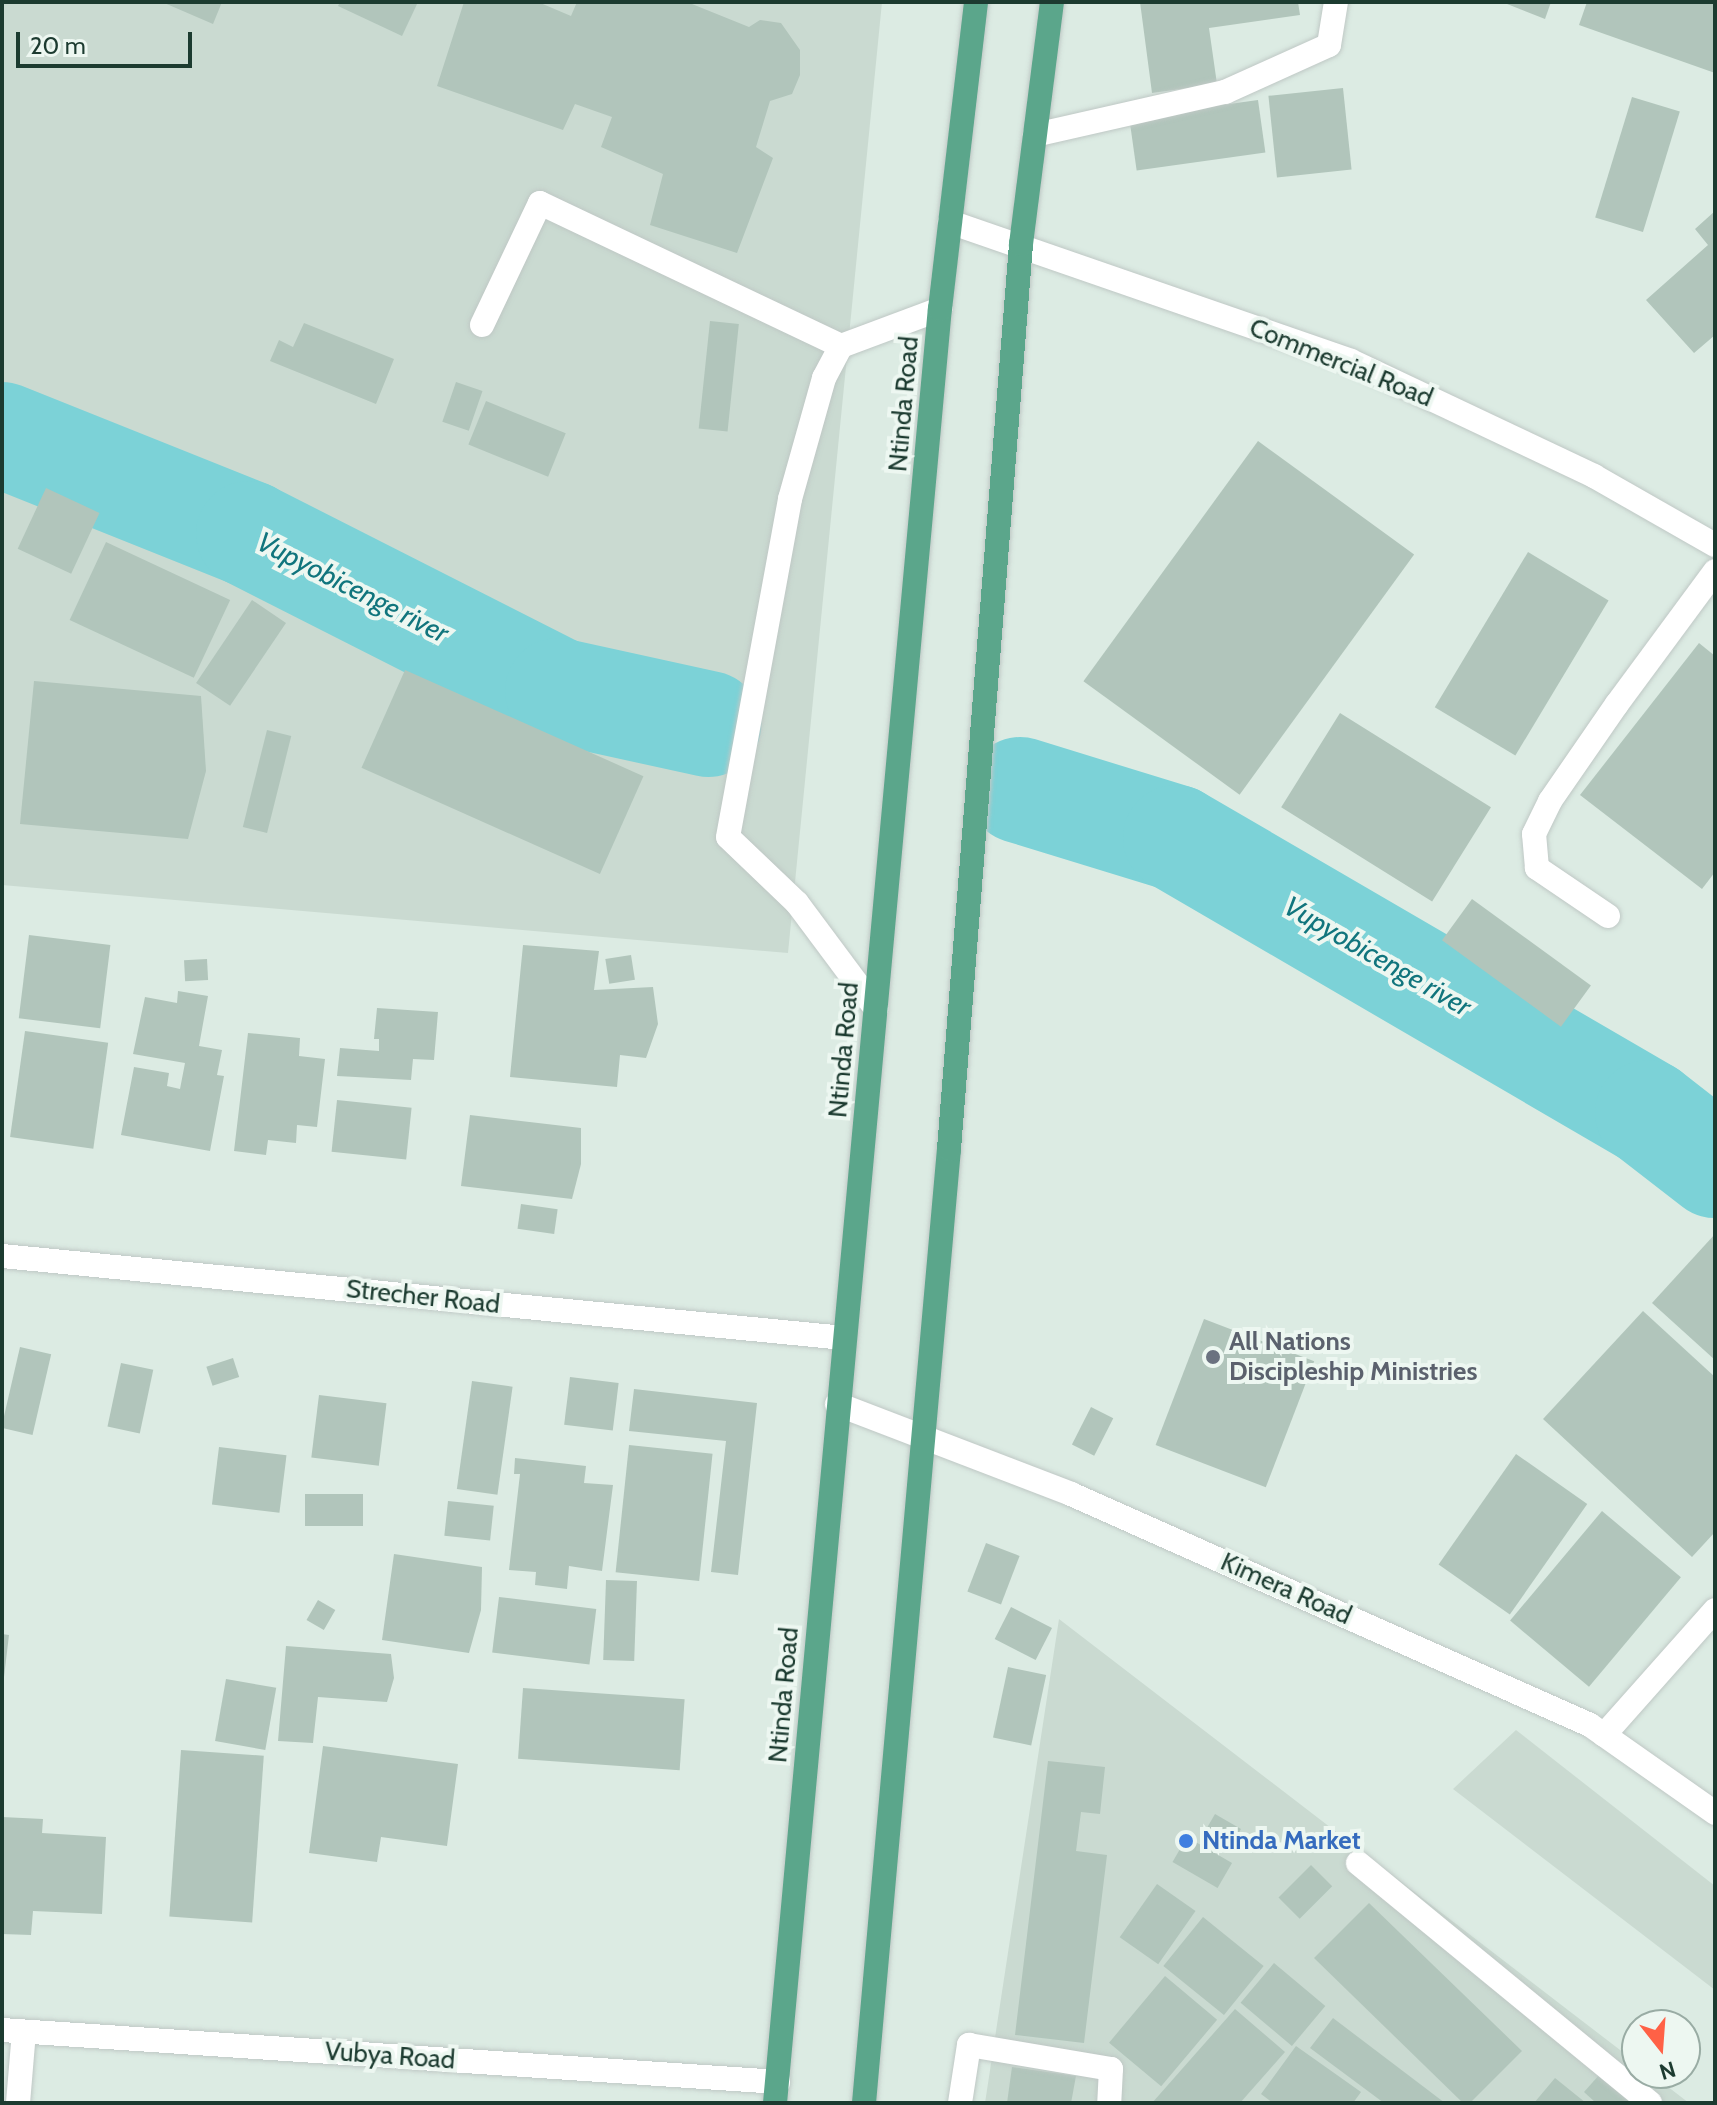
<!DOCTYPE html>
<html>
<head>
<meta charset="utf-8">
<style>
	body { margin:0 }
	#map { position:relative; width:1717px; height:2105px; overflow:hidden; background:#dcebe3; font-family:Cabin,sans-serif }
	div>[style] { position:absolute }
	.built>* { inset:0; background:#cadad1 }
	.river>* { height:106px; margin:-53px; padding:0 53px; transform-origin:53px; border-radius:53px; background:#7cd2d7 }
	.building>* { inset:0; background:#b1c5bb; transform-origin:0 0 }
	.roads { filter:drop-shadow(0 0 2px #bfc8c5) drop-shadow(0 0 2px #bfc8c5) }
	.minor>* { height:24px; margin:-12px; padding:0 12px; transform-origin:12px; border-radius:12px; background:#fff }
	.major>* { height:24px; margin:-12px; padding:0 12px; transform-origin:12px; border-radius:12px; background:#5ba68b }
	.dots>* { width:22px; height:22px; translate:-50% -50%; box-sizing:border-box; border:4px solid #edf7f1; border-radius:50% }
	span { translate:-50% -50%; white-space:nowrap; text-align:center; line-height:1.15; -webkit-text-stroke:8px #edf7f1; paint-order:stroke }
	.street-label { font-size:26px; color:#1c3b30 }
	.worship-label { font-size:26px; color:#5b616d; font-weight:700 }
	.left { translate:0 -50%; text-align:left }
	.shop-label { font-size:26px; color:#366cbe; font-weight:700 }
	.water-label { font-size:28px; color:#11757d; font-style:italic }
	.frame { position:absolute; inset:0; border:4px solid #1c3b30; pointer-events:none }
	.north { position:absolute; left:1621px; top:2009px; width:80px; height:80px; box-sizing:border-box; background:#edf7f1; border:2px solid #99aca4; border-radius:50%; rotate:163deg; font-size:22px; font-weight:700; line-height:32px; text-align:center; color:#1c3b30 }
	.north::after { content:''; display:block; margin:auto; width:28px; height:36px; background:#ff6146; clip-path:polygon(50% 0,100% 100%,50% 72%,0 100%) }
	.scale { position:absolute; left:16px; top:32px; width:176px; height:36px; box-sizing:border-box; border:4px solid #1c3b30; border-top:0; padding-left:10px; font-size:24px; line-height:28px; white-space:nowrap; color:#1c3b30; -webkit-text-stroke:6px #edf7f1; paint-order:stroke }
</style>
</head>
<body>
<div id="map">
	<div class="built">
		<div style="clip-path:polygon(2px 2px,882px 2px,788px 953px,2px 885px)"></div>
		<div style="clip-path:polygon(1059px 1619px,1637px 2063px,1637px 2073px,1650px 2073px,1689px 2103px,985px 2103px)"></div>
		<div style="clip-path:polygon(1516px 1730px,1715px 1886px,1715px 1990px,1453px 1789px)"></div>
	</div>
	<div class="river">
		<div style="left:2px;top:435px;width:266px;rotate:21.8deg"></div>
		<div style="left:249px;top:534px;width:347px;rotate:26.9deg"></div>
		<div style="left:558px;top:691px;width:154px;rotate:12.4deg"></div>
		<div style="left:1020px;top:790px;width:163px;rotate:17.1deg"></div>
		<div style="left:1176px;top:838px;width:546px;rotate:30.23deg"></div>
		<div style="left:1648px;top:1113px;width:85px;rotate:37.8deg"></div>
	</div>
	<div class="building">
		<div style="clip-path:polygon(162px 2px,222px 2px,213px 24px)"></div>
		<div style="clip-path:polygon(340px 2px,418px 2px,402px 36px,338px 6px)"></div>
		<div style="clip-path:polygon(464px 2px,538px 2px,571px 16px,577px 2px,687px 2px,749px 27px,760px 20px,781px 23px,800px 50px,800px 75px,792px 94px,770px 101px,756px 147px,773px 158px,737px 253px,650px 225px,663px 174px,601px 147px,612px 117px,575px 104px,563px 130px,437px 86px)"></div>
		<div style="clip-path:polygon(1140px 2px,1298px 2px,1300px 15px,1209px 28px,1217px 84px,1152px 93px)"></div>
		<div style="clip-path:polygon(1502px 2px,1551px 2px,1545px 19px)"></div>
		<div style="clip-path:polygon(1587px 2px,1715px 2px,1715px 73px,1579px 25px)"></div>
		<div style="left:1343px;top:88px;width:82px;height:75px;rotate:84deg"></div>
		<div style="left:1632px;top:97px;width:50px;height:126px;rotate:17deg"></div>
		<div style="left:1258px;top:100px;width:53px;height:130px;rotate:82deg"></div>
		<div style="clip-path:polygon(1715px 211px,1715px 335px,1694px 353px,1646px 300px,1708px 245px,1695px 229px)"></div>
		<div style="left:710px;top:321px;width:29px;height:108px;rotate:6deg"></div>
		<div style="clip-path:polygon(304px 323px,394px 359px,376px 404px,270px 361px,279px 340px,293px 347px)"></div>
		<div style="left:456px;top:382px;width:28px;height:42px;rotate:19deg"></div>
		<div style="left:486px;top:401px;width:86px;height:47px;rotate:22deg"></div>
		<div style="left:1258px;top:441px;width:193px;height:297px;rotate:36deg"></div>
		<div style="left:46px;top:488px;width:59px;height:67px;rotate:25deg"></div>
		<div style="left:106px;top:542px;width:137px;height:86px;rotate:25deg"></div>
		<div style="left:1528px;top:552px;width:94px;height:181px;rotate:31deg"></div>
		<div style="left:252px;top:600px;width:41px;height:100px;rotate:34deg"></div>
		<div style="clip-path:polygon(1699px 643px,1715px 656px,1715px 872px,1702px 889px,1580px 795px)"></div>
		<div style="left:405px;top:670px;width:261px;height:107px;rotate:24deg"></div>
		<div style="clip-path:polygon(34px 681px,201px 696px,206px 771px,188px 839px,20px 824px)"></div>
		<div style="left:1340px;top:713px;width:178px;height:111px;rotate:32deg"></div>
		<div style="left:267px;top:730px;width:25px;height:100px;rotate:14deg"></div>
		<div style="left:1472px;top:899px;width:147px;height:51px;rotate:36deg"></div>
		<div style="left:29px;top:935px;width:82px;height:84px;rotate:7deg"></div>
		<div style="clip-path:polygon(523px 945px,599px 951px,594px 990px,653px 987px,658px 1024px,646px 1058px,620px 1055px,617px 1087px,510px 1077px)"></div>
		<div style="left:631px;top:955px;width:25px;height:26px;rotate:81deg"></div>
		<div style="left:207px;top:959px;width:21px;height:23px;rotate:87deg"></div>
		<div style="clip-path:polygon(178px 991px,208px 996px,199px 1046px,222px 1050px,217px 1075px,224px 1076px,210px 1151px,121px 1135px,134px 1067px,169px 1073px,167px 1086px,180px 1089px,185px 1063px,133px 1054px,145px 997px,177px 1003px)"></div>
		<div style="clip-path:polygon(377px 1008px,438px 1012px,434px 1060px,413px 1059px,411px 1080px,337px 1076px,340px 1048px,379px 1051px,379px 1039px,374px 1039px)"></div>
		<div style="left:25px;top:1031px;width:84px;height:107px;rotate:8deg"></div>
		<div style="clip-path:polygon(248px 1033px,300px 1038px,299px 1056px,325px 1059px,317px 1127px,297px 1125px,296px 1143px,268px 1140px,266px 1155px,234px 1151px)"></div>
		<div style="left:337px;top:1100px;width:75px;height:52px;rotate:6deg"></div>
		<div style="clip-path:polygon(470px 1115px,581px 1128px,581px 1164px,572px 1199px,461px 1186px)"></div>
		<div style="left:521px;top:1204px;width:37px;height:25px;rotate:8deg"></div>
		<div style="clip-path:polygon(1715px 1234px,1715px 1360px,1652px 1303px)"></div>
		<div style="clip-path:polygon(1643px 1311px,1715px 1377px,1715px 1532px,1692px 1557px,1543px 1419px)"></div>
		<div style="left:1204px;top:1319px;width:118px;height:135px;rotate:21deg"></div>
		<div style="left:20px;top:1347px;width:32px;height:83px;rotate:13deg"></div>
		<div style="left:233px;top:1358px;width:20px;height:28px;rotate:72deg"></div>
		<div style="left:121px;top:1363px;width:33px;height:65px;rotate:12deg"></div>
		<div style="left:570px;top:1377px;width:49px;height:48px;rotate:7deg"></div>
		<div style="left:472px;top:1381px;width:41px;height:109px;rotate:8deg"></div>
		<div style="clip-path:polygon(634px 1389px,757px 1403px,738px 1575px,711px 1572px,726px 1441px,629px 1431px)"></div>
		<div style="left:319px;top:1395px;width:68px;height:63px;rotate:7deg"></div>
		<div style="left:1091px;top:1407px;width:25px;height:42px;rotate:27deg"></div>
		<div style="left:629px;top:1445px;width:84px;height:128px;rotate:6deg"></div>
		<div style="left:219px;top:1447px;width:68px;height:58px;rotate:7deg"></div>
		<div style="left:1516px;top:1454px;width:87px;height:135px;rotate:35deg"></div>
		<div style="clip-path:polygon(515px 1458px,586px 1466px,584px 1483px,613px 1485px,602px 1571px,569px 1566px,567px 1589px,535px 1585px,536px 1572px,509px 1570px,520px 1474px,514px 1474px)"></div>
		<div style="left:363px;top:1494px;width:32px;height:58px;rotate:90deg"></div>
		<div style="left:448px;top:1501px;width:46px;height:35px;rotate:6deg"></div>
		<div style="left:1602px;top:1511px;width:103px;height:143px;rotate:40deg"></div>
		<div style="left:986px;top:1543px;width:36px;height:52px;rotate:21deg"></div>
		<div style="clip-path:polygon(394px 1554px,482px 1567px,481px 1610px,469px 1653px,382px 1640px)"></div>
		<div style="left:606px;top:1580px;width:31px;height:80px;rotate:2deg"></div>
		<div style="left:499px;top:1597px;width:98px;height:56px;rotate:7deg"></div>
		<div style="left:318px;top:1600px;width:20px;height:23px;rotate:30deg"></div>
		<div style="left:1011px;top:1607px;width:46px;height:36px;rotate:27deg"></div>
		<div style="clip-path:polygon(2px 1634px,9px 1635px,4px 1677px,2px 1677px)"></div>
		<div style="clip-path:polygon(286px 1646px,391px 1654px,394px 1678px,387px 1702px,318px 1697px,313px 1743px,278px 1741px)"></div>
		<div style="left:1008px;top:1667px;width:39px;height:72px;rotate:12deg"></div>
		<div style="left:226px;top:1679px;width:51px;height:63px;rotate:10deg"></div>
		<div style="left:523px;top:1688px;width:162px;height:71px;rotate:4deg"></div>
		<div style="clip-path:polygon(323px 1746px,458px 1764px,447px 1846px,381px 1837px,377px 1862px,309px 1853px)"></div>
		<div style="left:181px;top:1750px;width:83px;height:167px;rotate:4deg"></div>
		<div style="clip-path:polygon(1048px 1761px,1105px 1767px,1100px 1814px,1081px 1812px,1076px 1851px,1107px 1855px,1084px 2043px,1015px 2035px)"></div>
		<div style="left:1215px;top:1814px;width:30px;height:28px;rotate:30deg"></div>
		<div style="clip-path:polygon(2px 1817px,43px 1819px,42px 1833px,106px 1837px,102px 1914px,33px 1911px,31px 1935px,2px 1934px)"></div>
		<div style="left:1187px;top:1837px;width:52px;height:29px;rotate:30deg"></div>
		<div style="left:1311px;top:1865px;width:30px;height:46px;rotate:45deg"></div>
		<div style="left:1157px;top:1884px;width:47px;height:65px;rotate:35deg"></div>
		<div style="clip-path:polygon(1369px 1903px,1522px 2051px,1470px 2103px,1463px 2103px,1314px 1958px)"></div>
		<div style="left:1203px;top:1917px;width:78px;height:63px;rotate:39deg"></div>
		<div style="left:1274px;top:1963px;width:67px;height:52px;rotate:40deg"></div>
		<div style="left:1165px;top:1976px;width:68px;height:87px;rotate:40deg"></div>
		<div style="clip-path:polygon(1235px 2009px,1285px 2052px,1240px 2103px,1152px 2103px)"></div>
		<div style="clip-path:polygon(1333px 2018px,1445px 2103px,1384px 2103px,1310px 2048px)"></div>
		<div style="clip-path:polygon(1296px 2046px,1361px 2092px,1353px 2103px,1273px 2103px,1261px 2094px)"></div>
		<div style="clip-path:polygon(1012px 2067px,1076px 2076px,1071px 2103px,1007px 2103px)"></div>
		<div style="clip-path:polygon(1600px 2074px,1634px 2103px,1596px 2103px,1584px 2092px)"></div>
		<div style="clip-path:polygon(1555px 2078px,1586px 2103px,1534px 2103px)"></div>
	</div>
	<div class="roads">
		<div class="minor">
			<div style="left:1035px;top:135px;width:195px;rotate:-12.8deg"></div>
			<div style="left:1225px;top:92px;width:114px;rotate:-24.3deg"></div>
			<div style="left:1329px;top:45px;width:44px;rotate:-80.8deg"></div>
			<div style="left:950px;top:222px;width:424px;rotate:19.1deg"></div>
			<div style="left:1351px;top:361px;width:269px;rotate:25.3deg"></div>
			<div style="left:1594px;top:476px;width:139px;rotate:29.7deg"></div>
			<div style="left:482px;top:325px;width:135px;rotate:-64.6deg"></div>
			<div style="left:540px;top:203px;width:333px;rotate:25.4deg"></div>
			<div style="left:1608px;top:916px;width:86px;rotate:-145.9deg"></div>
			<div style="left:1537px;top:868px;width:34px;rotate:-95deg"></div>
			<div style="left:1534px;top:834px;width:37px;rotate:-64deg"></div>
			<div style="left:1550px;top:801px;width:118px;rotate:-55.4deg"></div>
			<div style="left:1617px;top:704px;width:165px;rotate:-53.6deg"></div>
			<div style="left:876px;top:1009px;width:132px;rotate:-126.7deg"></div>
			<div style="left:797px;top:903px;width:95px;rotate:-136.3deg"></div>
			<div style="left:728px;top:837px;width:344px;rotate:-79.6deg"></div>
			<div style="left:790px;top:499px;width:126px;rotate:-74.3deg"></div>
			<div style="left:824px;top:378px;width:36px;rotate:-62deg"></div>
			<div style="left:841px;top:346px;width:106px;rotate:-20.5deg"></div>
			<div style="left:2px;top:1256px;width:847px;rotate:5.56deg"></div>
			<div style="left:837px;top:1404px;width:251px;rotate:21deg"></div>
			<div style="left:1071px;top:1494px;width:568px;rotate:23.99deg"></div>
			<div style="left:1590px;top:1725px;width:153px;rotate:35.1deg"></div>
			<div style="left:1604px;top:1735px;width:167px;rotate:-48.4deg"></div>
			<div style="left:1358px;top:1863px;width:378px;rotate:39.4deg"></div>
			<div style="left:2px;top:2030px;width:778px;rotate:3.83deg"></div>
			<div style="left:18px;top:2103px;width:71px;rotate:-85.2deg"></div>
			<div style="left:960px;top:2103px;width:59px;rotate:-81.2deg"></div>
			<div style="left:969px;top:2045px;width:144px;rotate:9.6deg"></div>
			<div style="left:1111px;top:2069px;width:34px;rotate:93deg"></div>
		</div>
		<div class="major">
			<div style="left:775px;top:2103px;width:1802px;rotate:-84.75deg"></div>
			<div style="left:940px;top:309px;width:309px;rotate:-83.3deg"></div>
			<div style="left:864px;top:2103px;width:958px;rotate:-84.91deg"></div>
			<div style="left:949px;top:1149px;width:908px;rotate:-85.45deg"></div>
			<div style="left:1021px;top:244px;width:244px;rotate:-82.7deg"></div>
		</div>
	</div>
	<div class="dots">
		<div style="left:1213px;top:1357px;background:#6b7280"></div>
		<div style="left:1186px;top:1841px;background:#3f7fe0"></div>
	</div>
	<div class="street-label">
		<span style="left:1341px;top:363px;rotate:22deg">Commercial Road</span>
		<span style="left:904px;top:404px;rotate:-85deg">Ntinda Road</span>
		<span style="left:844px;top:1050px;rotate:-85deg">Ntinda Road</span>
		<span style="left:423px;top:1297px;rotate:6deg">Strecher Road</span>
		<span style="left:1286px;top:1589px;rotate:24deg">Kimera Road</span>
		<span style="left:784px;top:1695px;rotate:-85deg">Ntinda Road</span>
		<span style="left:390px;top:2056px;rotate:4deg">Vubya Road</span>
	</div>
	<div class="worship-label">
		<span class="left" style="left:1229px;top:1357px">All Nations<br>Discipleship Ministries</span>
	</div>
	<div class="shop-label">
		<span class="left" style="left:1202px;top:1841px">Ntinda Market</span>
	</div>
	<div class="water-label">
		<span style="left:353px;top:587px;rotate:27deg">Vupyobicenge river</span>
		<span style="left:1378px;top:956px;rotate:30deg">Vupyobicenge river</span>
	</div>
	<div class="frame"></div>
	<div class="north">N</div>
	<div class="scale">20 m</div>
</div>
</body>
</html>
